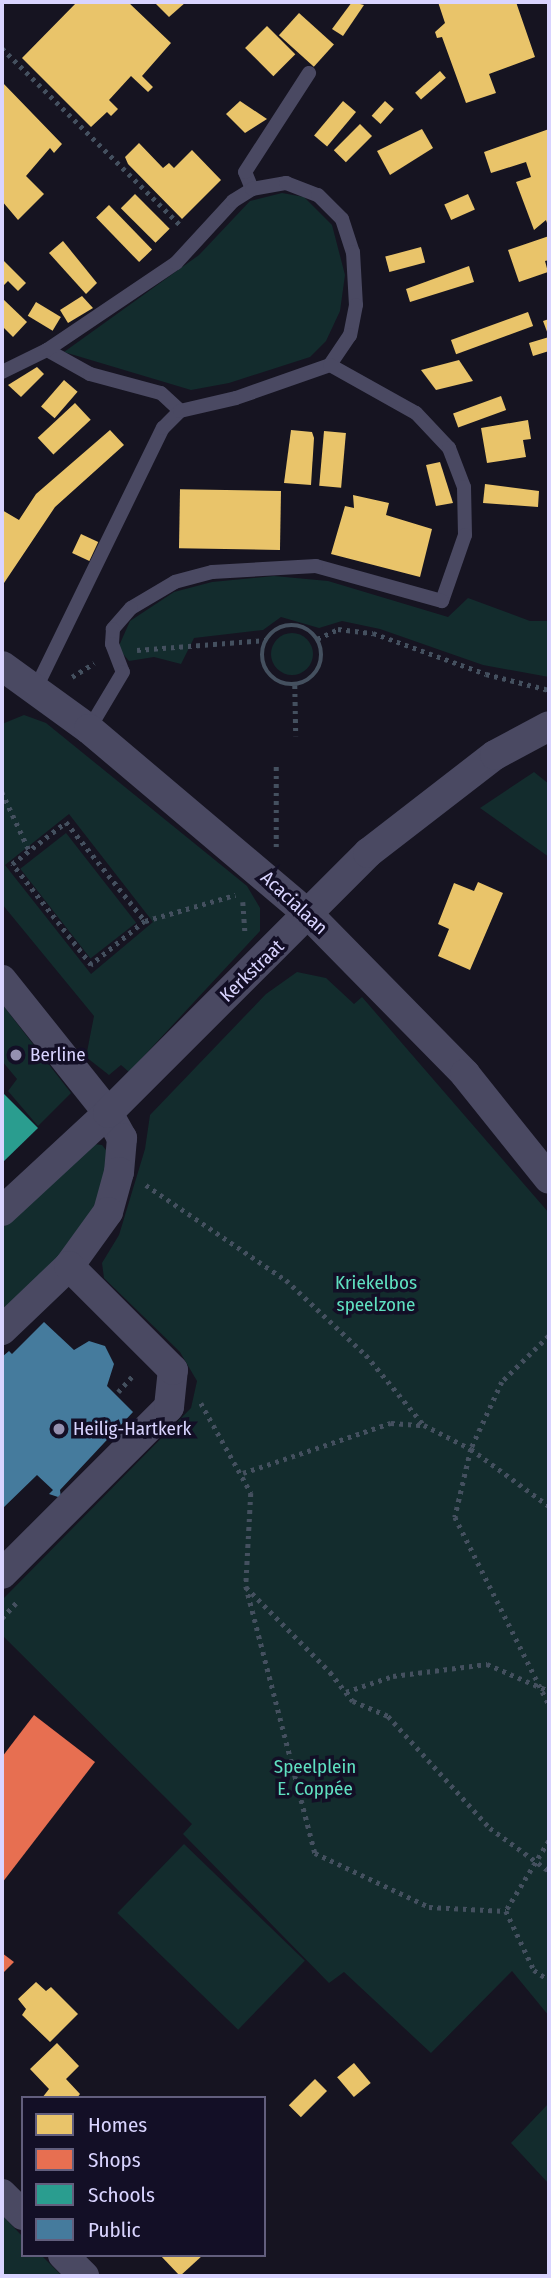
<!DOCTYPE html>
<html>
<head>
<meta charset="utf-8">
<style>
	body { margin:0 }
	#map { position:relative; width:551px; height:2278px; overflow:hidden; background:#161421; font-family:"Fira Sans Condensed",sans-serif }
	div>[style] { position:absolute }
	.green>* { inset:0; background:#132c2d; transform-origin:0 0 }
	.round { border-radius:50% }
	.homes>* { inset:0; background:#e9c46a; transform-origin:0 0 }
	.shops>* { inset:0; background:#e76f51 }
	.schools>* { inset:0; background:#2a9d8f }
	.public>* { inset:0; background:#457b9d }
	.path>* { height:4.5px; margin-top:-2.25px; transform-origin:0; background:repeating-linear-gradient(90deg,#44505f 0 3.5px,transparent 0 8.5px) }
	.path>.ring { margin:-2.25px; padding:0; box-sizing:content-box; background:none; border:4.5px solid #44505f; border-radius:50% }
	.service>* { height:14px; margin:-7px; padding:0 7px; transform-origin:7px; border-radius:7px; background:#4a4962 }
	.minor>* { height:30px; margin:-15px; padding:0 15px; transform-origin:15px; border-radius:15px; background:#4a4962 }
	.dots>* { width:19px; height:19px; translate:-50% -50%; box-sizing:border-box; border:4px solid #130f26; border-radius:50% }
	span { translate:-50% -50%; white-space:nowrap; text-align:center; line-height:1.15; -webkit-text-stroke:7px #130f26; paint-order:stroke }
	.street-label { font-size:19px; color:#d9d4ff }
	.poi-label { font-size:19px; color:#d9d4ff }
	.left { translate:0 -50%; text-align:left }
	.park-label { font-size:19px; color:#5fe0c0 }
	.frame { position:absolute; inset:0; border:4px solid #d9d4ff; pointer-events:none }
	.legend { position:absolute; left:21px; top:2096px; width:245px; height:161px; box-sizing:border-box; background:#130f26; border:2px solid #625e7d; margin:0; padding:9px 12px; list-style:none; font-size:21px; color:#d9d4ff }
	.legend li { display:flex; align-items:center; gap:14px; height:35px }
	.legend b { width:35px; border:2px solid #625e7d }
</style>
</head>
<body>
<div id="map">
	<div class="green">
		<div style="clip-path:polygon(282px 193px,304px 197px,332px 225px,345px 275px,340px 311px,326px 341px,310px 357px,229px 383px,191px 390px,64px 352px,199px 255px,250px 201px)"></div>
		<div style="clip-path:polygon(274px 576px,328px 581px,448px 617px,468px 598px,530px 621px,549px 621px,549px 677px,483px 665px,380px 629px,342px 621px,319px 628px,281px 617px,263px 630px,194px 638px,181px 664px,154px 657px,129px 661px,118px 648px,130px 621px,174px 592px,212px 582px)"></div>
		<div class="round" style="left:271px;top:633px;width:42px;height:42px"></div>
		<div style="clip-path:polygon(evenodd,24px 715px,46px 723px,247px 886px,260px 908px,260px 931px,129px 1072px,121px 1065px,109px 1075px,86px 1057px,94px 1016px,2px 904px,2px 724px,24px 715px,69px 814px,153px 922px,91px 974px,5px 865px,69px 814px)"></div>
		<div style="clip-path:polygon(534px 772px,549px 784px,549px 857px,480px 808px)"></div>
		<div style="left:66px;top:833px;width:114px;height:58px;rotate:52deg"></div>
		<div style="clip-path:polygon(297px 972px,326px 978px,354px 1004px,362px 997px,549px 1213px,549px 2016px,512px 1971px,431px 2053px,344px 1972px,329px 1983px,183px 1834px,192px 1824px,2px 1635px,2px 1600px,191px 1408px,197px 1381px,180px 1352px,104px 1278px,102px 1263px,119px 1235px,145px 1149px,150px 1115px,266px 994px)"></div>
		<div style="clip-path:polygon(2px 1004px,71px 1093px,38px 1126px,8px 1091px,17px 1079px,2px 1061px)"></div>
		<div style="clip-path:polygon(94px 1144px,102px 1145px,110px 1155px,97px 1204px,73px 1244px,2px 1313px,2px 1228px,84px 1148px)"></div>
		<div style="left:184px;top:1844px;width:168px;height:96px;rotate:44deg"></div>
		<div style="clip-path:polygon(549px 2103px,549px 2184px,511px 2143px)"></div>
		<div style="clip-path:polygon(2px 2215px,23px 2237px,23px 2255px,41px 2255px,62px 2276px,2px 2276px)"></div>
	</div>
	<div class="homes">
		<div style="clip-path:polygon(77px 2px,128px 2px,171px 43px,142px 76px,153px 87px,148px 92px,131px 76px,109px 100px,118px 109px,111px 116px,107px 112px,91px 127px,22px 58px)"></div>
		<div style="clip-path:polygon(154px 2px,186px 2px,169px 17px)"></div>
		<div style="clip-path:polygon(352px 2px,364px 5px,343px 36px,332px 29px)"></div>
		<div style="clip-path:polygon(438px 2px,516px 2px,535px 57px,489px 74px,496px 93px,466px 103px,442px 37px,437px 38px,435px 32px,445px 23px)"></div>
		<div style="left:299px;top:13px;width:47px;height:30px;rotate:42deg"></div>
		<div style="left:267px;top:26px;width:40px;height:31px;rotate:45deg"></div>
		<div style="left:440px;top:71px;width:9px;height:33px;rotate:49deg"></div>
		<div style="clip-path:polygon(2px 82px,62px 144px,54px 153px,50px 148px,26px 176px,44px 194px,18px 220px,2px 201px)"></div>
		<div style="clip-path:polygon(240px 101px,267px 119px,245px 133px,226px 114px)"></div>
		<div style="left:343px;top:101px;width:17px;height:45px;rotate:40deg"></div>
		<div style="left:385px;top:101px;width:12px;height:20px;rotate:42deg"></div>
		<div style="left:360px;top:124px;width:17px;height:37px;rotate:45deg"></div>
		<div style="clip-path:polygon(422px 129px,433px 148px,390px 175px,377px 151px)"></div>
		<div style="clip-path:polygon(549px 129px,549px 229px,546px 220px,534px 230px,516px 182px,531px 177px,526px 162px,491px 173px,484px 152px)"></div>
		<div style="clip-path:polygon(139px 143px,163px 168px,169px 163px,174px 168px,192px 150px,221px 180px,182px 219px,128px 164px,125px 157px)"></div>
		<div style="left:135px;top:194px;width:49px;height:20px;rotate:45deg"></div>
		<div style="left:468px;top:194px;width:17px;height:26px;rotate:66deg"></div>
		<div style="left:109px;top:205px;width:62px;height:18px;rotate:46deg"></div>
		<div style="clip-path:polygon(549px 236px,549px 260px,545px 261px,548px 272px,519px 282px,508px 250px)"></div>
		<div style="clip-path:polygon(63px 241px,97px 283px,86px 294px,49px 253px)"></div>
		<div style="left:421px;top:247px;width:16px;height:37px;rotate:75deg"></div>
		<div style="clip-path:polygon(2px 259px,26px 283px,18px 291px,8px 281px,2px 287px)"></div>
		<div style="clip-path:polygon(469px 266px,474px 282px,410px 302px,406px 289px)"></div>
		<div style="clip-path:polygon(82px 296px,93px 308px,68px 323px,60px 310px)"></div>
		<div style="clip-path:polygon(2px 298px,27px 322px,13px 337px,2px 326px)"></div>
		<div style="left:36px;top:302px;width:29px;height:16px;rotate:31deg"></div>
		<div style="left:528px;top:312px;width:15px;height:82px;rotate:70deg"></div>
		<div style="clip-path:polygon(549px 319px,549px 351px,533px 356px,529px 343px,549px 337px,543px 321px)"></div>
		<div style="clip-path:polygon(459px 360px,473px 381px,436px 390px,421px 370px)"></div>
		<div style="clip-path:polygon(37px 367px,44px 374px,21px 397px,8px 385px)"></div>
		<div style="left:64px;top:380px;width:18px;height:35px;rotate:41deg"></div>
		<div style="left:501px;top:396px;width:15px;height:51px;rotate:70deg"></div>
		<div style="left:75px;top:403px;width:23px;height:51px;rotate:47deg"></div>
		<div style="clip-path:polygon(528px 420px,531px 439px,523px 440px,526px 457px,487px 463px,481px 428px)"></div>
		<div style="clip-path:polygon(110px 430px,124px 445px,55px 507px,2px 586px,2px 510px,19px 520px,36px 494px)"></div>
		<div style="clip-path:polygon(291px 430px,312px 432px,314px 438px,311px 485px,284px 483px)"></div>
		<div style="left:324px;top:431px;width:22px;height:55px;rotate:5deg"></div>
		<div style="clip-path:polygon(440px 462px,453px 503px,436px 506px,426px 465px)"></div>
		<div style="clip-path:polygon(485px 484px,539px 491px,538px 507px,483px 503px)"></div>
		<div style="left:281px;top:491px;width:59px;height:101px;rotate:91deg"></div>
		<div style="clip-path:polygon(353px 495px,389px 503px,386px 515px,432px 529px,420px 577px,331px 554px,345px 506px,354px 508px)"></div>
		<div style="left:81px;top:534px;width:19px;height:21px;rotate:25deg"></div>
		<div style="clip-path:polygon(478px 882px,503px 893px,470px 970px,438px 956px,449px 929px,438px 924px,454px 883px,474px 891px)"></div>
		<div style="clip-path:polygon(36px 1982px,46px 1991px,51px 1987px,78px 2014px,50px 2042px,22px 2015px,26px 2009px,18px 1999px)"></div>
		<div style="clip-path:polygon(57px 2043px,79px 2066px,66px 2079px,80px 2094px,77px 2098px,42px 2098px,49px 2089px,30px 2069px)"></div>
		<div style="left:354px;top:2063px;width:26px;height:22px;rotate:50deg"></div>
		<div style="left:315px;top:2079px;width:17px;height:37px;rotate:45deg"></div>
		<div style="clip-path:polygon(160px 2255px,203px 2255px,180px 2276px)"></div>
	</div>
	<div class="shops">
		<div style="clip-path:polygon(34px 1715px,95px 1762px,2px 1883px,2px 1757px)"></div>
		<div style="clip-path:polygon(2px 1953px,14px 1962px,2px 1974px)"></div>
	</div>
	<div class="schools">
		<div style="clip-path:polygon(2px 1092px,38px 1128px,2px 1163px)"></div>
	</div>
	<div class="public">
		<div style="clip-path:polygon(44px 1322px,74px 1350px,89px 1341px,105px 1346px,114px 1364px,107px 1386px,133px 1412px,60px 1490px,61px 1498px,49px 1494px,53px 1490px,37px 1475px,2px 1509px,2px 1357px,9px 1351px,12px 1354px)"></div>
	</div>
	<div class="path">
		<div style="left:2px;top:48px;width:252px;rotate:44.8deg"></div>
		<div class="ring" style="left:262px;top:625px;width:55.5px;height:55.5px"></div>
		<div style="left:317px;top:639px;width:23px;rotate:-25deg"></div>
		<div style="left:338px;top:629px;width:35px;rotate:7deg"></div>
		<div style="left:373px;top:633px;width:120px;rotate:19.9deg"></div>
		<div style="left:486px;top:674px;width:65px;rotate:14.3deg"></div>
		<div style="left:137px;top:650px;width:129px;rotate:-4.4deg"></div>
		<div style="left:72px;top:677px;width:26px;rotate:-32deg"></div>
		<div style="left:295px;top:685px;width:51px;rotate:88.9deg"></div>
		<div style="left:2px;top:792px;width:64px;rotate:65deg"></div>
		<div style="left:66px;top:822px;width:127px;rotate:51.4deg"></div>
		<div style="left:145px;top:921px;width:70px;rotate:140.8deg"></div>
		<div style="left:91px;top:965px;width:128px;rotate:-128deg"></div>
		<div style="left:12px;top:864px;width:68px;rotate:-37.9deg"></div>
		<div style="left:276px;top:847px;width:83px;rotate:-90deg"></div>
		<div style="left:243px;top:902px;width:29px;rotate:86deg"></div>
		<div style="left:145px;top:921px;width:94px;rotate:-16.1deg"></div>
		<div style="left:146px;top:1185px;width:169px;rotate:34.2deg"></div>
		<div style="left:286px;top:1280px;width:110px;rotate:43.2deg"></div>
		<div style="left:366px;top:1355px;width:91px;rotate:50.4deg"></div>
		<div style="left:424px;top:1425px;width:53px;rotate:27.1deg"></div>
		<div style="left:471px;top:1449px;width:70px;rotate:103.2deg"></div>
		<div style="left:455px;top:1517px;width:210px;rotate:63.4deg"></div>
		<div style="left:549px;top:1336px;width:66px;rotate:135.6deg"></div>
		<div style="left:502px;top:1382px;width:74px;rotate:114.8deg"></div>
		<div style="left:471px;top:1449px;width:97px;rotate:36.2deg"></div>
		<div style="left:118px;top:1392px;width:24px;rotate:-48deg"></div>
		<div style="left:201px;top:1403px;width:103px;rotate:60.9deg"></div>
		<div style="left:251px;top:1493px;width:93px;rotate:93.1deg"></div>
		<div style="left:246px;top:1586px;width:276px;rotate:75.5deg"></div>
		<div style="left:315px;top:1853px;width:126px;rotate:25.3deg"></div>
		<div style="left:429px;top:1907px;width:77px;rotate:3deg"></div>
		<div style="left:243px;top:1473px;width:156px;rotate:-18.7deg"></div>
		<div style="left:391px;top:1423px;width:32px;rotate:4deg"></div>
		<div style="left:246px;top:1587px;width:120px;rotate:45.3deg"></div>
		<div style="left:330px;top:1672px;width:37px;rotate:52deg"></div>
		<div style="left:353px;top:1701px;width:38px;rotate:23deg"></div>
		<div style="left:388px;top:1716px;width:151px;rotate:47.7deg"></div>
		<div style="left:490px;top:1828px;width:73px;rotate:36.1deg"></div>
		<div style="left:2px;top:1618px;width:21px;rotate:-47deg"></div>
		<div style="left:346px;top:1692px;width:50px;rotate:-18.8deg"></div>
		<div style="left:393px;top:1676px;width:95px;rotate:-7.3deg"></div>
		<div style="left:487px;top:1664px;width:68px;rotate:23.5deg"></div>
		<div style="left:549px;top:1841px;width:82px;rotate:121.6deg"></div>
		<div style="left:506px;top:1911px;width:65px;rotate:64.6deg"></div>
		<div style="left:534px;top:1970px;width:18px;rotate:34deg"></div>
	</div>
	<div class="service">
		<div style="left:252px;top:189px;width:18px;rotate:-112deg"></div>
		<div style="left:245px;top:172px;width:118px;rotate:-57.1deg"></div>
		<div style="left:47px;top:350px;width:49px;rotate:29.2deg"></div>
		<div style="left:90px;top:374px;width:73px;rotate:15deg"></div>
		<div style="left:161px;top:393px;width:26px;rotate:43deg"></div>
		<div style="left:2px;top:372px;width:50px;rotate:-26.1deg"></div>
		<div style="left:47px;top:350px;width:156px;rotate:-34deg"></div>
		<div style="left:176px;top:263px;width:84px;rotate:-47.4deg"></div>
		<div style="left:233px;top:201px;width:22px;rotate:-32deg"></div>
		<div style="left:252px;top:189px;width:35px;rotate:-10deg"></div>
		<div style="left:286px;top:183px;width:34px;rotate:21deg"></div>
		<div style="left:318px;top:195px;width:34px;rotate:45deg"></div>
		<div style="left:342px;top:219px;width:35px;rotate:72deg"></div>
		<div style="left:353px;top:252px;width:53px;rotate:86.8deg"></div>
		<div style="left:356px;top:305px;width:31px;rotate:101deg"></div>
		<div style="left:350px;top:335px;width:36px;rotate:124deg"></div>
		<div style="left:35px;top:690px;width:292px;rotate:-64deg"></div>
		<div style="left:163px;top:428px;width:24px;rotate:-45deg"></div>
		<div style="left:180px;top:411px;width:57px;rotate:-13.1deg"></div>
		<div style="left:236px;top:398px;width:100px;rotate:-19.3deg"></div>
		<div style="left:330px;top:365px;width:98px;rotate:29.2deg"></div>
		<div style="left:416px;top:413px;width:48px;rotate:46.7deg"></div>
		<div style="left:449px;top:448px;width:42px;rotate:69deg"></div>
		<div style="left:464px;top:487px;width:48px;rotate:88.8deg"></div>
		<div style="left:465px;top:535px;width:70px;rotate:109.2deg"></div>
		<div style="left:442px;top:601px;width:131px;rotate:-164.5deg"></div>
		<div style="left:316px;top:566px;width:104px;rotate:176.7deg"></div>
		<div style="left:212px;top:572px;width:38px;rotate:165deg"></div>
		<div style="left:175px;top:582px;width:51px;rotate:149.4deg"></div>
		<div style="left:131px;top:608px;width:28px;rotate:131deg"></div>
		<div style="left:113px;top:629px;width:15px;rotate:94deg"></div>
		<div style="left:112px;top:644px;width:30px;rotate:69deg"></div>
		<div style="left:123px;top:672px;width:66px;rotate:120.8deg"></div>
	</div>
	<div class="minor">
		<div style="left:2px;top:666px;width:107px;rotate:35.9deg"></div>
		<div style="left:89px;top:729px;width:288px;rotate:40.2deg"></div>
		<div style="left:309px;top:915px;width:223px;rotate:45.5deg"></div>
		<div style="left:465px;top:1074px;width:134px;rotate:51.3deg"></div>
		<div style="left:2px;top:980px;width:170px;rotate:51.4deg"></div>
		<div style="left:108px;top:1113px;width:29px;rotate:61deg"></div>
		<div style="left:122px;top:1138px;width:34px;rotate:95deg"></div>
		<div style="left:119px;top:1172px;width:41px;rotate:105.4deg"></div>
		<div style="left:108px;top:1212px;width:67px;rotate:125.8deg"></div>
		<div style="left:69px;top:1266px;width:93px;rotate:136.3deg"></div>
		<div style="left:2px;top:1211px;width:144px;rotate:-42.8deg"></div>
		<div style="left:108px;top:1113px;width:368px;rotate:-45deg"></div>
		<div style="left:368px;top:853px;width:160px;rotate:-37.7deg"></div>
		<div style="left:495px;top:755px;width:61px;rotate:-28.2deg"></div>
		<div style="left:2px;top:1574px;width:236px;rotate:-45deg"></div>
		<div style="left:169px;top:1407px;width:37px;rotate:-84deg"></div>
		<div style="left:173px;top:1370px;width:147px;rotate:-135deg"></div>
		<div style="left:2px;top:2194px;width:30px;rotate:45deg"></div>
		<div style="left:63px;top:2255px;width:30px;rotate:45deg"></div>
	</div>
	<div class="dots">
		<div style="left:16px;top:1055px;background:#9591b1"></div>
		<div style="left:59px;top:1429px;background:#9591b1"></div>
	</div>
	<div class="street-label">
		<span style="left:294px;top:903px;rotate:43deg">Acacialaan</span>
		<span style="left:252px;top:971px;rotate:-44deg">Kerkstraat</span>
	</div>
	<div class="poi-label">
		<span class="left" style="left:30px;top:1055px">Berline</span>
		<span class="left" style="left:73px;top:1429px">Heilig-Hartkerk</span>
	</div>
	<div class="park-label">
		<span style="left:376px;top:1294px">Kriekelbos<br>speelzone</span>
		<span style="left:315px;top:1778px">Speelplein<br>E. Coppée</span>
	</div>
	<div class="frame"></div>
	<ul class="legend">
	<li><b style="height:19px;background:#e9c46a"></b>Homes</li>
	<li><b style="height:19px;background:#e76f51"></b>Shops</li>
	<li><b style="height:19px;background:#2a9d8f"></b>Schools</li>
	<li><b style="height:19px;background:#457b9d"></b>Public</li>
	</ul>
</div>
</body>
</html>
